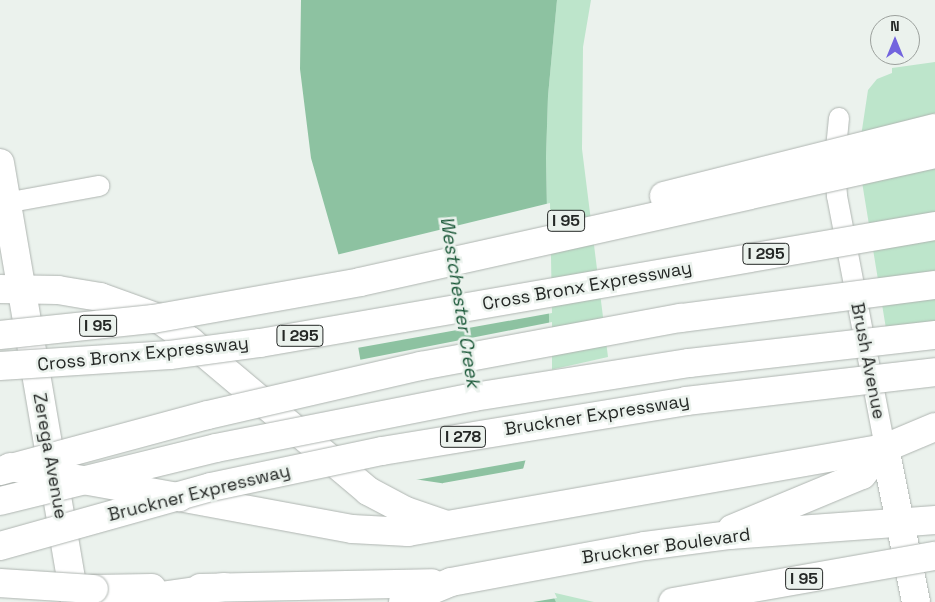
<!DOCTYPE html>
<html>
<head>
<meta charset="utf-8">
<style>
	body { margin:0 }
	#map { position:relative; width:935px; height:602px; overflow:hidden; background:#ebf2ed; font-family:"Space Grotesk",sans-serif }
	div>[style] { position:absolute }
	.green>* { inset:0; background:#bde5cb }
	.water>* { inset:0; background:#8dc2a1 }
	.pier>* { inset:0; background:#ebf2ed }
	.roads { filter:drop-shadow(0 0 1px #afb5b1) drop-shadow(0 0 1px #afb5b1) }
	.street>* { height:20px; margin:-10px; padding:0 10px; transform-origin:10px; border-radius:10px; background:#fff }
	.secondary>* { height:28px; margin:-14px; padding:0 14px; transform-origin:14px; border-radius:14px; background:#fff }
	.highway>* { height:28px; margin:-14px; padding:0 14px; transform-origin:14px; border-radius:14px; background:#fff }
	.bridges { filter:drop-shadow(0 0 1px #afb5b1) drop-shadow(0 0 1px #afb5b1) }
	.secondary-bridge>* { height:28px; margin:-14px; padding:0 14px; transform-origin:14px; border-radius:14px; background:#fff }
	.highway-bridge>* { height:28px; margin:-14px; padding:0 14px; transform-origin:14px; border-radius:14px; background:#fff }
	span { translate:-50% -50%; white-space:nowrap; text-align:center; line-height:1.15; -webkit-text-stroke:5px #ebf2ed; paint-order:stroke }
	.shield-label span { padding:1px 4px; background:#ebf2ed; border:1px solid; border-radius:4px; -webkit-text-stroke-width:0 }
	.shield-label { font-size:16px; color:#252826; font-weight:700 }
	.street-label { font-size:18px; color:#252826 }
	.water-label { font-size:19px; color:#185636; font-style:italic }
	.north { position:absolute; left:870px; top:15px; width:50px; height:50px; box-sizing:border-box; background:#ebf2ed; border:1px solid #9ca19d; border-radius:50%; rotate:0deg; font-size:14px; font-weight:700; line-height:20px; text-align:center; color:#252826 }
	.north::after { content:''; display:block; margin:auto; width:18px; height:22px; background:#7264de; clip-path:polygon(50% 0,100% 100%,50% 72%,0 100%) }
</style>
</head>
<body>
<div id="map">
	<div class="green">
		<div style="clip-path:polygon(557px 0,591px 0,583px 47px,582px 149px,608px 357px,550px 370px,546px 157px,548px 96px)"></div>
		<div style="clip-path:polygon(935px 62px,935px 335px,889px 347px,862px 182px,860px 143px,868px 90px,877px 79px,892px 73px,892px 68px)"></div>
		<div style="clip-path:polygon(551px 592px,594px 602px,556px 602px)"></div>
	</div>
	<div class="water">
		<div style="clip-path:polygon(301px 0,557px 0,548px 96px,546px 157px,550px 370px,522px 473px,542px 571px,556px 602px,473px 602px,454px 485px,380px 474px,348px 288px,311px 158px,300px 69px)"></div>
	</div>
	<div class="pier">
		<div style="clip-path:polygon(550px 203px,552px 313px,357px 348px,336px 255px)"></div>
		<div style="clip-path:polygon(552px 322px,552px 370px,528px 460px,410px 481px,378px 476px,359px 360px)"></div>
		<div style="clip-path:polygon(526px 468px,544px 570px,557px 598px,533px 602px,470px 602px,452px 487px,443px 486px,443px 483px)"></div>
	</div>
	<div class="roads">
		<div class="street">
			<div style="left:839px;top:118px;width:41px;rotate:95.6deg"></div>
			<div style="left:835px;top:159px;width:37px;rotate:87deg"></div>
			<div style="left:837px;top:196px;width:257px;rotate:79.2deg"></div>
			<div style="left:0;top:204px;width:101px;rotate:-10.3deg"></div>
		</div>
		<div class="secondary">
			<div style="left:0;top:163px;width:445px;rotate:80.3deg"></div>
			<div style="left:0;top:289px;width:58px;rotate:1deg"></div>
			<div style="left:58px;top:290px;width:43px;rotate:9.5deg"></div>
			<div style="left:100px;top:297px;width:59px;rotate:19.7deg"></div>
			<div style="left:156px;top:317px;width:42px;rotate:35.2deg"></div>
			<div style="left:190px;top:341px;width:233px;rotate:40.1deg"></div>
			<div style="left:368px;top:491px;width:43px;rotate:27.8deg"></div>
			<div style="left:406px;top:511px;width:40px;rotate:18.9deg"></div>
			<div style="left:885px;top:448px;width:157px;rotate:78.6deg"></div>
			<div style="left:179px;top:497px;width:176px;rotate:10.5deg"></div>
			<div style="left:352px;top:529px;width:56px;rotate:3.1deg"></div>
			<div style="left:408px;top:532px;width:484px;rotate:-10deg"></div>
			<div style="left:885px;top:448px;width:54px;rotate:-22.8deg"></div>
			<div style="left:732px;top:529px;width:141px;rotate:-22.6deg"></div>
			<div style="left:862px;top:475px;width:35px;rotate:-50deg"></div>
			<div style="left:200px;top:588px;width:232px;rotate:-1.2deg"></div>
			<div style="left:94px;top:589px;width:58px;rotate:-1deg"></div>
			<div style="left:403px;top:602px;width:52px;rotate:-22.6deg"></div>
			<div style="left:451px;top:582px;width:197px;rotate:-10.5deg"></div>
			<div style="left:645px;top:546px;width:86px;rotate:-7.4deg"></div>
			<div style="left:730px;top:535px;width:206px;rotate:-4.2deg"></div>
		</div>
		<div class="highway">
			<div style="left:119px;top:602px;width:107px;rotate:-8.1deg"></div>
		</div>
	</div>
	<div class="bridges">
		<div class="secondary-bridge">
			<div style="left:10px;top:467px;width:172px;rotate:10.1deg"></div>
			<div style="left:0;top:583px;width:94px;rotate:3.7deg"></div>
		</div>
		<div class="highway-bridge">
			<div style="left:664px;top:196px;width:279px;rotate:-14.1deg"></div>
			<div style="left:0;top:335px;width:154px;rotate:-6deg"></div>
			<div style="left:153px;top:319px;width:210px;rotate:-10.1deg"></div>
			<div style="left:360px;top:282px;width:589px;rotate:-12.55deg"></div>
			<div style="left:0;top:366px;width:170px;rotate:-3.7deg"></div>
			<div style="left:170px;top:355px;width:91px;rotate:-7.6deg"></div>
			<div style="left:260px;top:343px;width:685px;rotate:-9.83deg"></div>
			<div style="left:0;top:471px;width:215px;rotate:-15.1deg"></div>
			<div style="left:208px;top:415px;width:219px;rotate:-13deg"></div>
			<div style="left:421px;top:366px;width:264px;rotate:-10.5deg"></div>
			<div style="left:681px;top:318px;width:256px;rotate:-7.4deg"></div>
			<div style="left:0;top:501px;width:222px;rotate:-13.8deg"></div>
			<div style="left:216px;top:448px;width:263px;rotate:-11.2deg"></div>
			<div style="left:474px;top:397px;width:218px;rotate:-9deg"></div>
			<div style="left:689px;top:363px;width:248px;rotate:-6.5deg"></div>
			<div style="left:0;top:546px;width:219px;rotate:-15.6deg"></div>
			<div style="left:211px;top:487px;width:175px;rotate:-11.9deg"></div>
			<div style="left:382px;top:451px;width:308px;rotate:-9.3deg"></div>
			<div style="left:686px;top:401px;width:251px;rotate:-6.6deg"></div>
			<div style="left:673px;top:602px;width:266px;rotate:-10deg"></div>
		</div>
	</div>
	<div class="shield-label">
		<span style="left:566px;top:221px">I 95</span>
		<span style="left:766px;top:254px">I 295</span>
		<span style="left:98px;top:326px">I 95</span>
		<span style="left:300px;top:336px">I 295</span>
		<span style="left:463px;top:437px">I 278</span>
		<span style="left:804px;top:579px">I 95</span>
	</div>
	<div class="street-label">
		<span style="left:587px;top:286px;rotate:-10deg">Cross Bronx Expressway</span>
		<span style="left:143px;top:354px;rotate:-6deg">Cross Bronx Expressway</span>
		<span style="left:868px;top:361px;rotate:79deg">Brush Avenue</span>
		<span style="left:597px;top:415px;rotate:-9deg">Bruckner Expressway</span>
		<span style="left:50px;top:456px;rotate:80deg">Zerega Avenue</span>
		<span style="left:199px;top:493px;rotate:-14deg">Bruckner Expressway</span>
		<span style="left:666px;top:546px;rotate:-8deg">Bruckner Boulevard</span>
	</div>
	<div class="water-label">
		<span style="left:460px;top:302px;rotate:81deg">Westchester Creek</span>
	</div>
	<div class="north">N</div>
</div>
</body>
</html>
